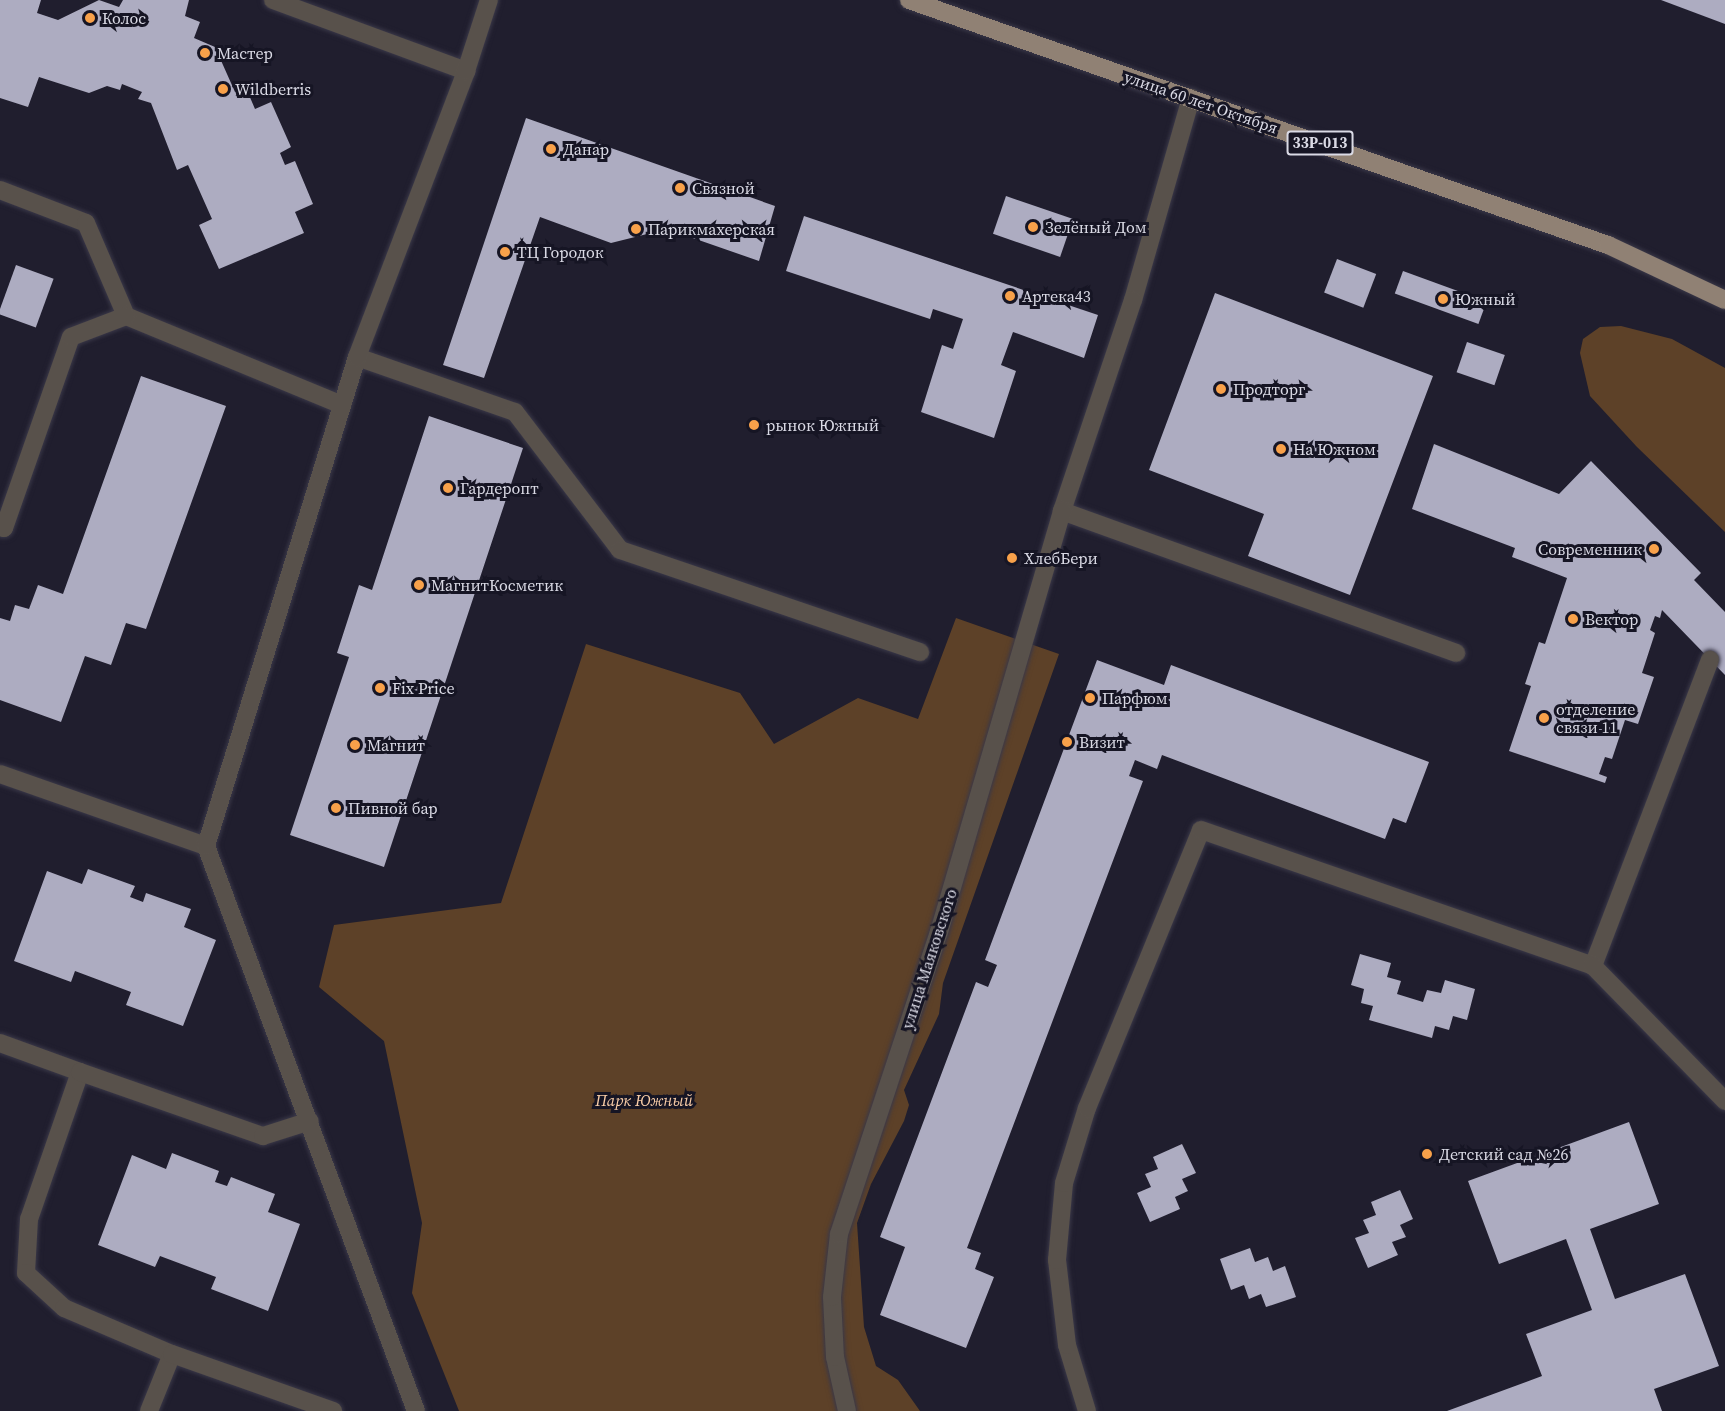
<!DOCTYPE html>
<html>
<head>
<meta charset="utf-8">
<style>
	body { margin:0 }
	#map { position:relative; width:1725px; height:1411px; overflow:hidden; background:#201e2e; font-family:"Source Serif 4",serif }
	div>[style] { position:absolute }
	.green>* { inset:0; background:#5d4128 }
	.building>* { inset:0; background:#adacc1; transform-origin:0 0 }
	.roads { filter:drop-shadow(0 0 2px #3a3848) drop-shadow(0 0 2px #3a3848) }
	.minor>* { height:18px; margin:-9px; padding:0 9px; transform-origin:9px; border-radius:9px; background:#58514b }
	.major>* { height:18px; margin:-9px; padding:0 9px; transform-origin:9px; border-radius:9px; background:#908174 }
	.dots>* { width:16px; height:16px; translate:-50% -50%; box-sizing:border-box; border:3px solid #161524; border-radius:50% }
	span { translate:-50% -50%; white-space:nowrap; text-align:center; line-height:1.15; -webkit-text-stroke:6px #161524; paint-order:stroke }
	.shield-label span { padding:2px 4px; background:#161524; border:2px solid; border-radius:4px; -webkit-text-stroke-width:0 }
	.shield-label { font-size:15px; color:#dadae5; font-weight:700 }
	.poi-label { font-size:16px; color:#dadae5 }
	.left { translate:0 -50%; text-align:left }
	.right { translate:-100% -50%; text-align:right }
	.street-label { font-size:16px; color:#dadae5 }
	.park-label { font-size:16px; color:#f9cda7; font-style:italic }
</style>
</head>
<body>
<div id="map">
	<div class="green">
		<div style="clip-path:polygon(1621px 326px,1672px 339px,1725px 368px,1725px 532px,1637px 447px,1590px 396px,1580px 353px,1583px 339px,1600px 327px)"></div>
		<div style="clip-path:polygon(956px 618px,1059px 654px,943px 983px,939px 1014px,904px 1090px,909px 1105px,904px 1121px,871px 1184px,857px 1223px,864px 1327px,876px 1366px,898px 1380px,920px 1411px,459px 1411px,412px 1293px,422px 1223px,384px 1041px,319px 987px,334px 925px,501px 903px,586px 644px,740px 693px,774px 744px,858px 698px,918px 719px)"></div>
	</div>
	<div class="building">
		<div style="clip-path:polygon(0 0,41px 0,37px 13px,58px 20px,99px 0,119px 7px,123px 0,189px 0,185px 16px,200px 22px,194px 38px,215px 47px,235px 92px,246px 88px,255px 109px,271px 102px,291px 147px,280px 153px,285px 165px,295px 161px,313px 204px,295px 212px,304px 233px,219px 269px,199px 225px,212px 219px,188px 165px,177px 170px,151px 103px,138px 99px,142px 92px,122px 84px,120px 90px,107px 86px,89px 93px,39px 77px,28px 107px,0 98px)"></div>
		<div style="clip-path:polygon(1661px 0,1725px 0,1725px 24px)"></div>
		<div style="clip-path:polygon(526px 118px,775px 206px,759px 261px,667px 229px,611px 243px,540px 217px,484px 378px,443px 365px)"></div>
		<div style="left:1006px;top:196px;width:71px;height:40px;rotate:19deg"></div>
		<div style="clip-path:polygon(804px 216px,1098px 315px,1084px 358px,1013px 332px,1001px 365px,1016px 371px,994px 438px,921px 412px,942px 345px,953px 349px,963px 319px,933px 309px,930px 319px,786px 271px)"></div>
		<div style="left:1337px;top:259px;width:42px;height:36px;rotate:21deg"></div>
		<div style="left:16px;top:265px;width:40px;height:52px;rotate:20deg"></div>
		<div style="left:1403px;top:271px;width:89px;height:24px;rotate:20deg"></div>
		<div style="clip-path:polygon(1215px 293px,1433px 376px,1350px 595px,1248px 556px,1264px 514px,1149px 470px)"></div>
		<div style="left:1467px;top:342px;width:40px;height:32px;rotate:19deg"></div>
		<div style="clip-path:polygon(141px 376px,226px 406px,146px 629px,126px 623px,111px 665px,85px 656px,61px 722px,0 700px,0 618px,10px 621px,15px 605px,29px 609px,38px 585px,63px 594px)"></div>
		<div style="clip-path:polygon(429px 416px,523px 448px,384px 867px,290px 835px,349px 657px,337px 653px,359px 585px,372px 590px)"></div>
		<div style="clip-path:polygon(1434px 444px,1559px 494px,1591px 461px,1701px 573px,1694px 580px,1725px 612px,1725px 675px,1662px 610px,1660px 618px,1655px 616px,1650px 630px,1655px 633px,1642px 673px,1654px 677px,1638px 724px,1625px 720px,1612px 759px,1605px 757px,1599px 774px,1607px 777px,1605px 783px,1509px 751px,1531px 686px,1525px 684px,1539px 642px,1545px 644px,1567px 578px,1512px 557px,1515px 548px,1412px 509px)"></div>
		<div style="clip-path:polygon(1097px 660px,1164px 685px,1171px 665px,1429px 762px,1406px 823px,1393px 818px,1385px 839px,1162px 755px,1157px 769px,1135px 760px,1129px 776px,1143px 781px,967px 1248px,981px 1253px,975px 1269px,994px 1277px,966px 1348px,880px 1315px,905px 1247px,880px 1237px,976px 982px,988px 987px,997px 965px,985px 960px)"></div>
		<div style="clip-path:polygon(88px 869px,135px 886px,130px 897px,143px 902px,146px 893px,191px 909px,184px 927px,216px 940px,183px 1026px,126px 1005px,131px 992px,75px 971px,71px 982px,14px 961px,47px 871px,82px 884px)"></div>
		<div style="clip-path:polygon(1360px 954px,1391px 963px,1387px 977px,1401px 981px,1397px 994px,1423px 1002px,1427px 990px,1441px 993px,1445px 980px,1475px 989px,1467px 1020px,1453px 1016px,1449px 1030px,1435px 1026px,1432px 1038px,1369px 1020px,1373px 1006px,1361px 1003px,1364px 989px,1351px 985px)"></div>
		<div style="clip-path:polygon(1629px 1122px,1659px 1204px,1590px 1229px,1615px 1299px,1685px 1274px,1719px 1366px,1654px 1389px,1662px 1411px,1447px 1411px,1542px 1376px,1526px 1334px,1592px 1310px,1566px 1239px,1499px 1264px,1468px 1181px)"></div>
		<div style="clip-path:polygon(1182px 1144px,1196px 1173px,1182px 1179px,1188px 1191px,1175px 1197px,1180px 1209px,1150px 1222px,1137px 1193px,1151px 1187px,1145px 1174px,1158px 1169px,1153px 1157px)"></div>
		<div style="clip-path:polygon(172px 1153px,219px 1171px,215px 1182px,227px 1186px,231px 1177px,275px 1194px,268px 1212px,300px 1224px,268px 1311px,211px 1289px,216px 1277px,160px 1256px,155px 1267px,98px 1245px,132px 1155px,166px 1169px)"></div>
		<div style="clip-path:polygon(1400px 1190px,1413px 1219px,1400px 1225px,1406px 1237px,1392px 1242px,1398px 1255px,1368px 1268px,1355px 1238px,1369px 1233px,1363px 1220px,1376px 1215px,1371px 1202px)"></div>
		<div style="clip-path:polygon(1250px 1248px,1255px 1262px,1268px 1257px,1273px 1271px,1285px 1266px,1296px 1297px,1266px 1307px,1261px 1294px,1249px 1299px,1244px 1285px,1231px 1290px,1220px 1259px)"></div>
	</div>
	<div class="roads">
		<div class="minor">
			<div style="left:273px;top:0;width:206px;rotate:20.2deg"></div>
			<div style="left:1191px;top:98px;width:210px;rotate:106deg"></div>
			<div style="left:1133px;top:300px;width:223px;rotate:108.6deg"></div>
			<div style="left:1062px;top:511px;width:419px;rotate:19.8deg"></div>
			<div style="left:0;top:190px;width:92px;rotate:21deg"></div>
			<div style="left:86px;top:223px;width:101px;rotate:66.7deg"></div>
			<div style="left:126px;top:316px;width:234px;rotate:22.4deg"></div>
			<div style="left:357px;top:357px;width:167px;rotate:19.2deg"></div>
			<div style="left:515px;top:412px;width:173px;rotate:52.7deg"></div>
			<div style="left:620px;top:550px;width:317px;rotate:18.8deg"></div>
			<div style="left:0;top:527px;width:4px;rotate:14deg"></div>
			<div style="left:4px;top:528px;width:202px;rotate:-70.7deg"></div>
			<div style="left:71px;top:337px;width:59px;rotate:-20.9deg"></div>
			<div style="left:0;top:774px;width:218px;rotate:19.3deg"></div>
			<div style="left:1593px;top:966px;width:328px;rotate:-69.1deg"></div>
			<div style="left:0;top:1043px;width:85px;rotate:19.9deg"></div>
			<div style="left:80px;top:1072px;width:156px;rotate:109.1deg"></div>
			<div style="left:29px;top:1219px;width:54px;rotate:93.2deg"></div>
			<div style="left:26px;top:1273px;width:52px;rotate:42.6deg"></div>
			<div style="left:64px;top:1308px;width:117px;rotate:23.1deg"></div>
			<div style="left:80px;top:1072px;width:194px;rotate:19.3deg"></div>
			<div style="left:263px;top:1136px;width:49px;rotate:-17.7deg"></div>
			<div style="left:149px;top:1411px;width:61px;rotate:-68deg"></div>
			<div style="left:172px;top:1354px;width:171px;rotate:19.5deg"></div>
			<div style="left:416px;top:1411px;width:603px;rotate:-110.39deg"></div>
			<div style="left:206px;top:846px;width:512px;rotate:-72.84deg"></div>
			<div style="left:357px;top:357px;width:306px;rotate:-69.1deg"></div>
			<div style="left:466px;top:71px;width:75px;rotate:-72.1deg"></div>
			<div style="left:847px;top:1411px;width:55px;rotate:-102.5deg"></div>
			<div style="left:835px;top:1357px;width:60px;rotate:-92.9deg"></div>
			<div style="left:832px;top:1297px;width:63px;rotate:-83.7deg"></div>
			<div style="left:839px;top:1234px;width:318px;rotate:-71.7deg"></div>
			<div style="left:939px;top:932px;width:439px;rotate:-73.7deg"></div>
			<div style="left:1087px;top:1411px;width:69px;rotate:-106.9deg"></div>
			<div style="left:1067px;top:1345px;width:86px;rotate:-96.7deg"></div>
			<div style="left:1057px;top:1260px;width:77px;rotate:-84.8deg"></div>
			<div style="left:1064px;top:1183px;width:78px;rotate:-73deg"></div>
			<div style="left:1087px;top:1108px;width:300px;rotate:-67.7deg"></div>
			<div style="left:1201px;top:830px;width:415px;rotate:19.1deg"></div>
			<div style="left:1593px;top:966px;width:189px;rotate:45.6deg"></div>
		</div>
		<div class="major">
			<div style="left:909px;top:0;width:741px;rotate:19.32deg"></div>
			<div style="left:1608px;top:245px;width:129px;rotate:25.2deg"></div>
		</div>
	</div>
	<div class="dots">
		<div style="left:90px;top:18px;background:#f8a14a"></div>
		<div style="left:205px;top:53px;background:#f8a14a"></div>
		<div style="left:223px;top:89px;background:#f8a14a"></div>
		<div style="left:551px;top:149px;background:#f8a14a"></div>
		<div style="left:680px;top:188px;background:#f8a14a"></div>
		<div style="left:1033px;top:227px;background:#f8a14a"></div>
		<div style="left:636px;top:229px;background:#f8a14a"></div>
		<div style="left:505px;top:252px;background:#f8a14a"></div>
		<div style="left:1010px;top:296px;background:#f8a14a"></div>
		<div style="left:1443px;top:299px;background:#f8a14a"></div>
		<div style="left:1221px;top:389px;background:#f8a14a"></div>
		<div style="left:754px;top:425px;background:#f8a14a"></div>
		<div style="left:1281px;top:449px;background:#f8a14a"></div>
		<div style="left:448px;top:488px;background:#f8a14a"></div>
		<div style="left:1654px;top:549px;background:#f8a14a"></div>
		<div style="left:1012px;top:558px;background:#f8a14a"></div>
		<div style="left:419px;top:585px;background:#f8a14a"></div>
		<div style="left:1573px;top:619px;background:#f8a14a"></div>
		<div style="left:380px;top:688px;background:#f8a14a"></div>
		<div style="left:1090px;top:698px;background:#f8a14a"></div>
		<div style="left:1544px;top:718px;background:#f8a14a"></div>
		<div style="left:1067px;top:742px;background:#f8a14a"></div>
		<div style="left:355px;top:745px;background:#f8a14a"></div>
		<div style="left:336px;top:808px;background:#f8a14a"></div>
		<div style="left:1427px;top:1154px;background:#f8a14a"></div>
	</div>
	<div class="shield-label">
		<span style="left:1320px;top:143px">33Р-013</span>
	</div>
	<div class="poi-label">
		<span class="left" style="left:102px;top:18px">Колос</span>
		<span class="left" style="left:217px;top:53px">Мастер</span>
		<span class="left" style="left:235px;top:89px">Wildberris</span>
		<span class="left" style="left:563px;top:149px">Данар</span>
		<span class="left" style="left:692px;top:188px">Связной</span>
		<span class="left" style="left:1045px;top:227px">Зелёный Дом</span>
		<span class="left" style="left:648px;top:229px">Парикмахерская</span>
		<span class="left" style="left:517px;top:252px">ТЦ Городок</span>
		<span class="left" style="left:1022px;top:296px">Артека43</span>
		<span class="left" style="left:1455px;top:299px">Южный</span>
		<span class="left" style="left:1233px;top:389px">Продторг</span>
		<span class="left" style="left:766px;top:425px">рынок Южный</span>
		<span class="left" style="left:1293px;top:449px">На Южном</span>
		<span class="left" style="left:460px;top:488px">Гардеропт</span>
		<span class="right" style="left:1642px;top:549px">Современник</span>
		<span class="left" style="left:1024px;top:558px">ХлебБери</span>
		<span class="left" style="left:431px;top:585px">МагнитКосметик</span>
		<span class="left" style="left:1585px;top:619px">Вектор</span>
		<span class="left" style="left:392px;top:688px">Fix Price</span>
		<span class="left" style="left:1102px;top:698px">Парфюм</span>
		<span class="left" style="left:1556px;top:718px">отделение<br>связи 11</span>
		<span class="left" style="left:1079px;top:742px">Визит</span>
		<span class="left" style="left:367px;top:745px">Магнит</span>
		<span class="left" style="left:348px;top:808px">Пивной бар</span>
		<span class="left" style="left:1439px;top:1154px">Детский сад №26</span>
	</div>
	<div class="street-label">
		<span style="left:1201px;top:102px;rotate:19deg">улица 60 лет Октября</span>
		<span style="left:929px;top:959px;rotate:-72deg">улица Маяковского</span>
	</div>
	<div class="park-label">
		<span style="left:644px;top:1100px">Парк Южный</span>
	</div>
</div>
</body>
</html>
